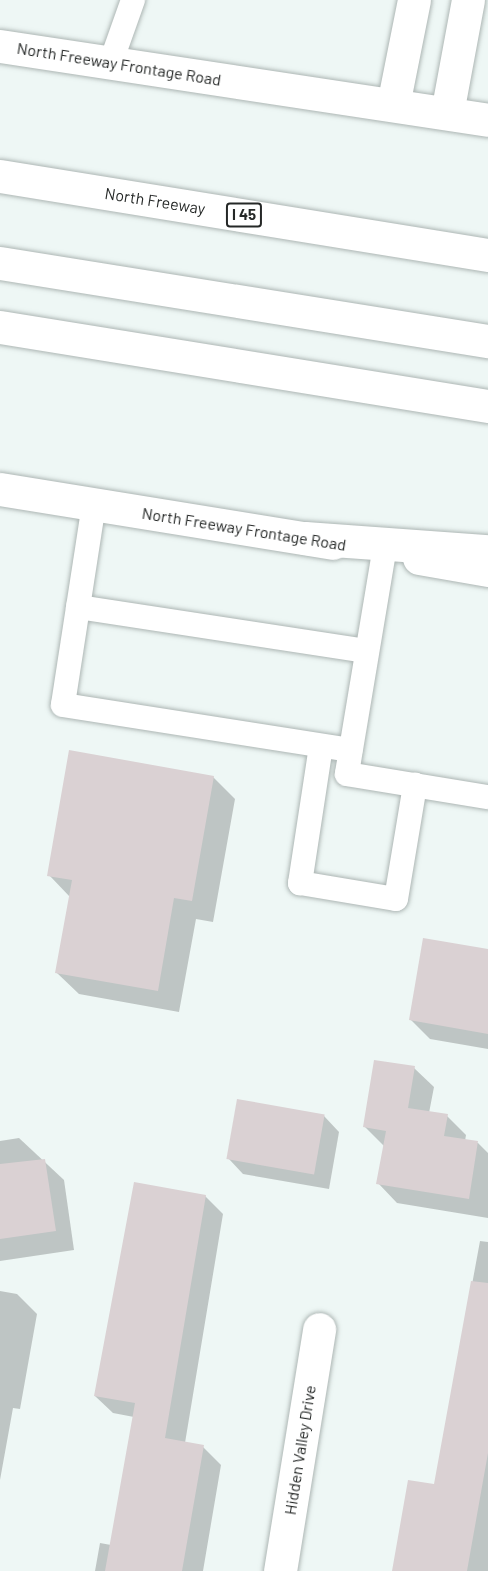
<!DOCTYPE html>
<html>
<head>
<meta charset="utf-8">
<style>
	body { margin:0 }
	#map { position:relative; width:488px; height:1571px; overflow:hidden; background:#eef7f5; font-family:Barlow,sans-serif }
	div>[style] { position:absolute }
	.shadow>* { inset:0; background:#0003 }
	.building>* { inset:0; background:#dad1d3; transform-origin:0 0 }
	.roads { filter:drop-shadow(0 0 2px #adb6b4) drop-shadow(0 0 2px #adb6b4) }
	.service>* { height:24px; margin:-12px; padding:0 12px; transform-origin:12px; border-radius:12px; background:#fff }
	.minor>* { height:33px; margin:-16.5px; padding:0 16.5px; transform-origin:16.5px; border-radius:16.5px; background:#fff }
	.secondary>* { height:33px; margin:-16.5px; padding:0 16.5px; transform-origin:16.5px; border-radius:16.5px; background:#fff }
	.motorway>* { height:33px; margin:-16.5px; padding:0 16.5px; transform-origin:16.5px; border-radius:16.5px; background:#fff }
	span { translate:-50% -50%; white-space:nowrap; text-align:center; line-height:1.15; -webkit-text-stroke:5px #fff; paint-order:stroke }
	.shield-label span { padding:2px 4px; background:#fff; border:2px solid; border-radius:4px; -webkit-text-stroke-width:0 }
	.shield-label { font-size:15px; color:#252827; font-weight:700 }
	.street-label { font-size:16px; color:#252827 }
</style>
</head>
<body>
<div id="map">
	<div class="shadow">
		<div style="clip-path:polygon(213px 777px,235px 799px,213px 922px,196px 919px,179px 1012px,79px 994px,57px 973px,70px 897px,49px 875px)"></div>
		<div style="clip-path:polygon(488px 951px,488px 1049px,430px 1039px,410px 1019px)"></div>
		<div style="clip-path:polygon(414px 1068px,434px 1087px,429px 1113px,447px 1116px,466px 1135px,465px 1141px,478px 1143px,488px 1153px,488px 1218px,397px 1203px,378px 1183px,384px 1146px,364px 1126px)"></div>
		<div style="clip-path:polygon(324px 1116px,339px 1132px,329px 1189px,243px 1174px,228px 1158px)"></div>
		<div style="clip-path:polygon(19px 1138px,64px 1180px,74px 1250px,0 1261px,0 1141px)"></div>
		<div style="clip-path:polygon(205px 1196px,223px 1214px,185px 1443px,203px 1447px,221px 1465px,203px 1571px,95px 1571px,100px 1543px,111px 1545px,134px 1417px,113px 1413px,95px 1396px)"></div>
		<div style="clip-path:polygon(480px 1241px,488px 1242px,488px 1571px,393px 1571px,435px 1486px)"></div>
		<div style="clip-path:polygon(0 1291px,17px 1294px,37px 1314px,20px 1409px,13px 1408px,0 1480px)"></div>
	</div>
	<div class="building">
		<div style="clip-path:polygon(69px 750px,214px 776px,192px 901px,174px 898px,158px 991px,55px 973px,72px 880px,47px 876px)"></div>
		<div style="clip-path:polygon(423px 938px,488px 949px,488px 1034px,409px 1020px)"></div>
		<div style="clip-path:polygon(374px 1060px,415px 1066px,408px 1108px,448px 1114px,444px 1136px,478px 1141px,469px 1199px,376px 1184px,386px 1131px,363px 1127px)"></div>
		<div style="left:237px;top:1099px;width:89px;height:61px;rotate:10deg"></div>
		<div style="clip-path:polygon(45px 1159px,56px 1231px,0 1239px,0 1164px)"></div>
		<div style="clip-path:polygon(134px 1182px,206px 1195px,165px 1438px,204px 1445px,182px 1571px,105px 1571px,135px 1403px,94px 1396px)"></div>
		<div style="clip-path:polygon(471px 1281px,488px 1283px,488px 1453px,467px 1571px,392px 1571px,408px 1480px,434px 1484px)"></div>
	</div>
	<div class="roads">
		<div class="service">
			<div style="left:111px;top:62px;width:66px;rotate:-70.5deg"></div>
			<div style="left:94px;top:504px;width:203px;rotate:98.8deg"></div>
			<div style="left:63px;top:705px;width:291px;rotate:8.9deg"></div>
			<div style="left:384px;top:552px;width:225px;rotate:99.5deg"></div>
			<div style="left:347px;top:774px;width:143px;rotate:9.3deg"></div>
			<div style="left:78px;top:607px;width:292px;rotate:8.7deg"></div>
			<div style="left:321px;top:746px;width:139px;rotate:98.7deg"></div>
			<div style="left:300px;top:883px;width:97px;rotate:9.5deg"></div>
			<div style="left:396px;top:899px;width:116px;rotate:-80.5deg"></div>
		</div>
		<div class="minor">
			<div style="left:393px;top:105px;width:107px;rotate:-78.7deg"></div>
			<div style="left:447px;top:113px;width:115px;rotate:-79.5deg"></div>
			<div style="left:280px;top:1571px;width:245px;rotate:-80.8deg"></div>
		</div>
		<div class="secondary">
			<div style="left:0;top:46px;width:494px;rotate:8.6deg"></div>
			<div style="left:0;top:489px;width:337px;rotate:9.2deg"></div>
			<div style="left:419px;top:558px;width:70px;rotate:9.9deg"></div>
		</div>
		<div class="motorway">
			<div style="left:0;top:176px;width:494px;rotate:9.2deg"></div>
			<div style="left:0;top:263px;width:494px;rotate:9.1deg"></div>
			<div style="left:0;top:327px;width:494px;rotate:9.2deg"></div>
			<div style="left:305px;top:538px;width:183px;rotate:4.1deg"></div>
		</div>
	</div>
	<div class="shield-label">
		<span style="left:244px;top:215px">I 45</span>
	</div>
	<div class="street-label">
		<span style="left:119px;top:64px;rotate:9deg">North Freeway Frontage Road</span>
		<span style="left:155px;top:201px;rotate:9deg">North Freeway</span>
		<span style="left:244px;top:529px;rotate:9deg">North Freeway Frontage Road</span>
		<span style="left:300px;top:1450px;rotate:-81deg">Hidden Valley Drive</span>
	</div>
</div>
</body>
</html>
